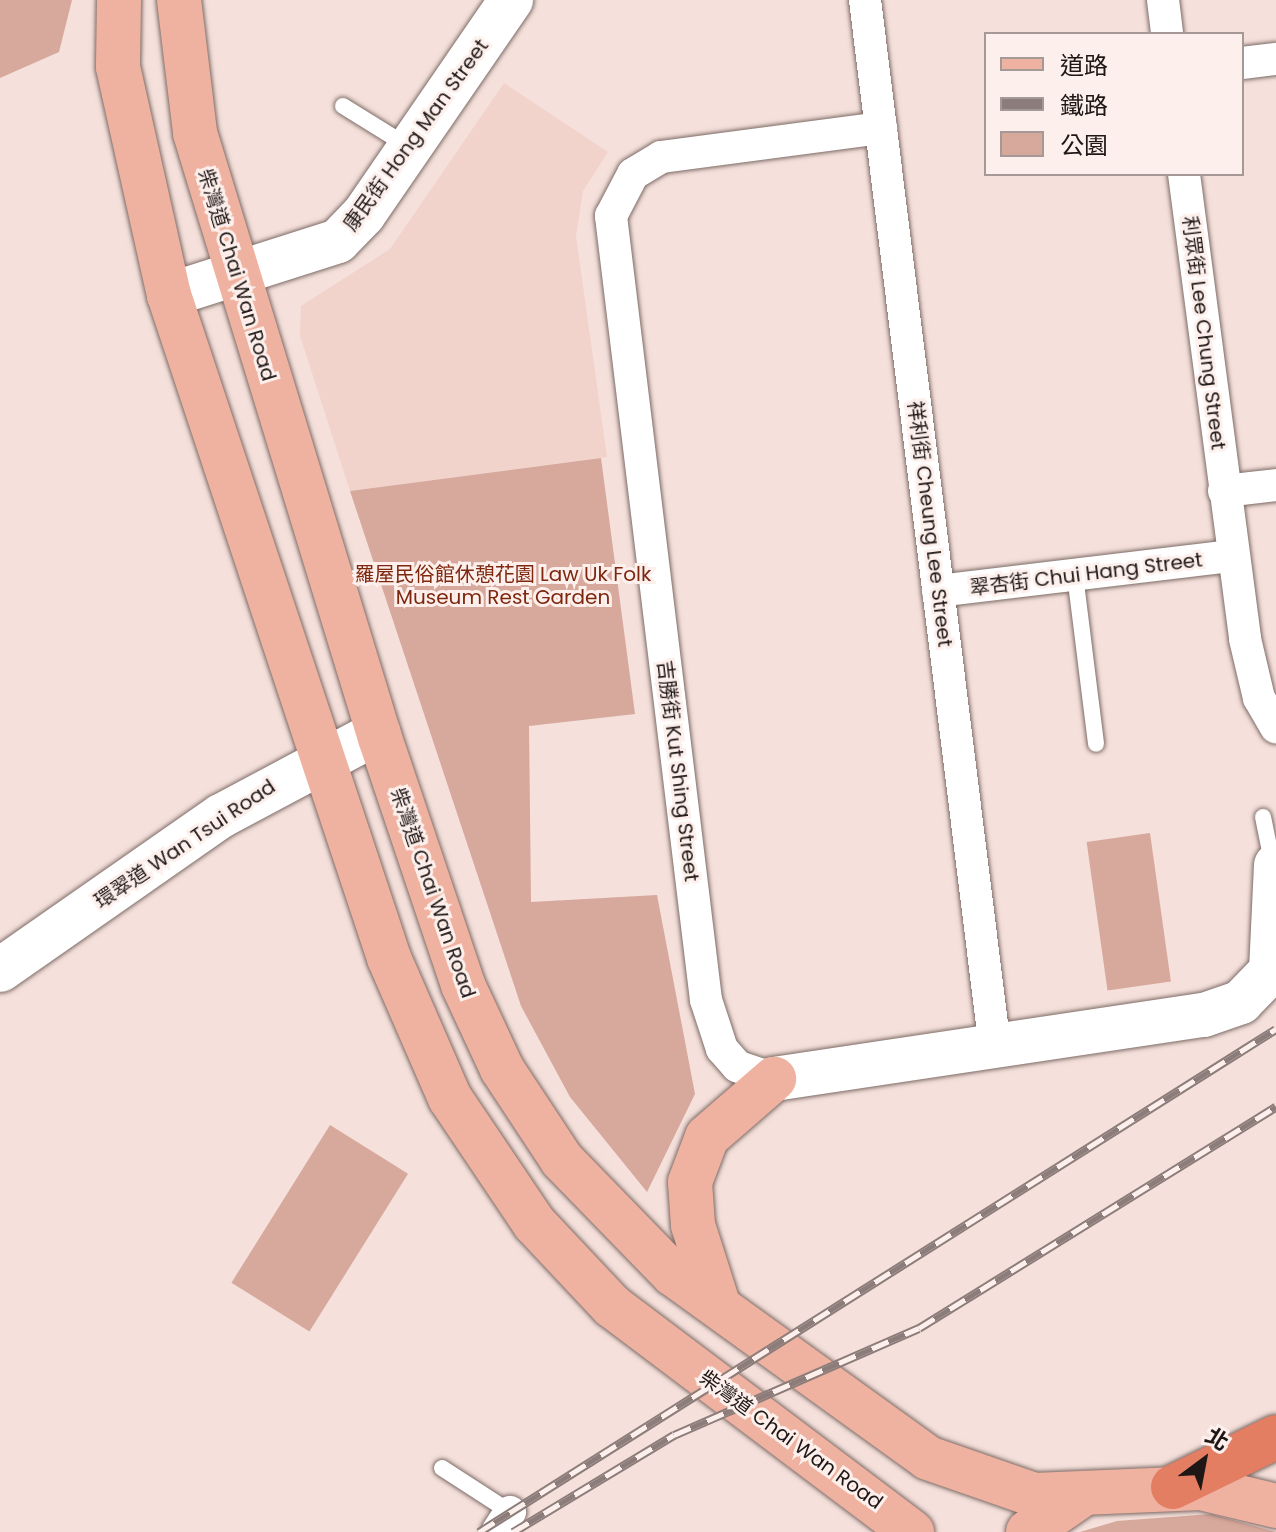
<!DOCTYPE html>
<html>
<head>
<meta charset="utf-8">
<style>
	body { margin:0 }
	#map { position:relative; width:1276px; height:1532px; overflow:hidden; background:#f5e0db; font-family:Poppins,"Noto Sans TC",sans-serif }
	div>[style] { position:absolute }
	.built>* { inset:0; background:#f1d3cb }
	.green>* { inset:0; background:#d7a89c; transform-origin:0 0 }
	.roads { filter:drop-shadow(0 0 2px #7d6b66) drop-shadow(0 0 2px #7d6b66) }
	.lane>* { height:16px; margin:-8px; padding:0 8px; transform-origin:8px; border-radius:8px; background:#fff }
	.street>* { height:32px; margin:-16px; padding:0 16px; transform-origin:16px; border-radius:16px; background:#fff }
	.secondary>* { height:44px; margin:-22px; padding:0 22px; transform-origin:22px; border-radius:22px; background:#fff }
	.primary>* { height:44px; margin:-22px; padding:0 22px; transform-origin:22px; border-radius:22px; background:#efb2a1 }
	.highway>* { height:44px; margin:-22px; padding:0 22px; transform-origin:22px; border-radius:22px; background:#e47e63 }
	.rail>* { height:9px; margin-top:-4.5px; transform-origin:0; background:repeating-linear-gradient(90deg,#fdf0ec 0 18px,#8c7d7a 0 36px); box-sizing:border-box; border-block:2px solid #8c7d7a }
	span { translate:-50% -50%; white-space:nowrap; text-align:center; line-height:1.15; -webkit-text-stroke:6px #fdf0ec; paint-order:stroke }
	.street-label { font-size:20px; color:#1f1715 }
	.park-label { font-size:20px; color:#7e270f }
	.legend { position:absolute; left:984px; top:32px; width:260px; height:144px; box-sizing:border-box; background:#fdf0ec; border:2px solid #a49996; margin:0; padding:10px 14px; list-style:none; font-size:24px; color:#1f1715 }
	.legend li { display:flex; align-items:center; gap:16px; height:40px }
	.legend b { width:40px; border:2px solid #a49996 }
	.north { position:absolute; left:1164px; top:1420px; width:80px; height:80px; -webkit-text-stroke:6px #fdf0ec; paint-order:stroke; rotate:32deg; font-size:22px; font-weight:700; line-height:32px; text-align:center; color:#1f1715 }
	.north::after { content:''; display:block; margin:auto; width:28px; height:36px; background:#1f1715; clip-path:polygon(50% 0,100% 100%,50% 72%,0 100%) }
</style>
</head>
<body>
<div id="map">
	<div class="built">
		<div style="clip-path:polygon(504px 83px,608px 152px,583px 191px,576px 236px,607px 457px,350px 491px,300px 336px,301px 306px,390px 249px)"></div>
	</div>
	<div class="green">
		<div style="clip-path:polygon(0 0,72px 0,59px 52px,0 78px)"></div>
		<div style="clip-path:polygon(601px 458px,635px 714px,529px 726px,531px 902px,657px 895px,695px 1094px,647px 1192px,570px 1097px,521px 1006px,350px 491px)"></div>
		<div style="left:1150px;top:833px;width:150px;height:64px;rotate:82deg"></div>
		<div style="left:330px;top:1125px;width:92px;height:186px;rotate:32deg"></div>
		<div style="clip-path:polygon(1211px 1514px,1276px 1532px,1080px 1532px,1117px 1521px)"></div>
	</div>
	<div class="roads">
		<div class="lane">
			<div style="left:343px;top:106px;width:78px;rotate:31.8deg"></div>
			<div style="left:1075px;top:575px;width:170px;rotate:82.9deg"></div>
			<div style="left:1263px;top:817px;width:50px;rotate:78.5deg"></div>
			<div style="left:442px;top:1468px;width:81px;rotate:32.9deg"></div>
		</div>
		<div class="street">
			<div style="left:865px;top:0;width:1056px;rotate:82.93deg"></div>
			<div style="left:1163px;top:0;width:34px;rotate:83deg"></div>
			<div style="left:1242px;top:63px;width:34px;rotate:-7deg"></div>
			<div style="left:1184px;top:174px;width:469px;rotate:82.5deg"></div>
			<div style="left:1245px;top:639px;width:61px;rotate:76.7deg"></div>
			<div style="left:1259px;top:698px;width:34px;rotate:60deg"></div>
			<div style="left:1224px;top:491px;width:52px;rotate:-6.6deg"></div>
			<div style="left:938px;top:591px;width:297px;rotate:-6.8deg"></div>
			<div style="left:774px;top:1079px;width:39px;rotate:-161deg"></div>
			<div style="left:737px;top:1066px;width:23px;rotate:-131deg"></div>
			<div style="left:722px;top:1049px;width:52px;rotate:-108.1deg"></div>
			<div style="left:706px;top:1000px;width:790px;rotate:-96.91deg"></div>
			<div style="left:611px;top:216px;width:47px;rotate:-62.4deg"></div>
			<div style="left:633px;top:174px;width:33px;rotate:-31deg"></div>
			<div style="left:661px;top:157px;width:222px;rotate:-7.5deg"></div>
			<div style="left:497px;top:1532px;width:24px;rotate:-57deg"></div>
		</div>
		<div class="secondary">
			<div style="left:169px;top:295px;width:177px;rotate:-17.7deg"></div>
			<div style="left:338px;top:241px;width:37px;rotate:-46deg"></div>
			<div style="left:364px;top:214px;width:260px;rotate:-55.5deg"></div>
			<div style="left:0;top:970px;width:269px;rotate:-34.9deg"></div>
			<div style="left:221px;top:816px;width:178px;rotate:-28.1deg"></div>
			<div style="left:774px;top:1079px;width:435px;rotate:-8.5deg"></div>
			<div style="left:1204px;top:1015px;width:39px;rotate:-19deg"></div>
			<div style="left:1241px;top:1002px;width:43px;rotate:-45.9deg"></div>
			<div style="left:1271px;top:971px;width:106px;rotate:-87.3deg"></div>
		</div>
		<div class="primary">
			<div style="left:119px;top:0;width:67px;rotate:90.9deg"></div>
			<div style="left:118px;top:67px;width:234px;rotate:77.4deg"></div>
			<div style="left:169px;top:295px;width:699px;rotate:71.64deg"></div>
			<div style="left:389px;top:958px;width:153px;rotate:66.5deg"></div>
			<div style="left:450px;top:1098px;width:151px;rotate:56.1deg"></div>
			<div style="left:534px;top:1223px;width:114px;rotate:46.8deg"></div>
			<div style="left:612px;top:1306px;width:376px;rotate:37deg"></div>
			<div style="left:179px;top:0;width:134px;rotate:83.1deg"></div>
			<div style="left:195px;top:133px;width:633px;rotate:73deg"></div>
			<div style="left:380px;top:738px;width:261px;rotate:71.4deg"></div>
			<div style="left:463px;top:985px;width:93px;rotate:65.1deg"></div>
			<div style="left:502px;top:1069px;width:109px;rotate:56.6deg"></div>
			<div style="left:562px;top:1160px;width:159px;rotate:45.8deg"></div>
			<div style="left:673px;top:1274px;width:314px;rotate:35.8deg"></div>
			<div style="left:928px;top:1458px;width:112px;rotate:19.2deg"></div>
			<div style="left:1034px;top:1495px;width:167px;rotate:-2.4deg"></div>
			<div style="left:1201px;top:1488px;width:77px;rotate:13.5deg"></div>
			<div style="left:718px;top:1304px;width:83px;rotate:-107.6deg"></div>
			<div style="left:693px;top:1225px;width:43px;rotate:-94deg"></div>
			<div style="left:690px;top:1182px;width:48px;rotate:-69.3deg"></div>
			<div style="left:707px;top:1137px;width:89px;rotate:-40.9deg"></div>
			<div style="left:1028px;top:1532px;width:62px;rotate:-34.5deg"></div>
		</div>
		<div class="highway">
			<div style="left:1173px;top:1487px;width:114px;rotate:-25.9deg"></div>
		</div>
	</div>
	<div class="rail">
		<div style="left:479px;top:1532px;width:942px;rotate:-32.26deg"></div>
		<div style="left:513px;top:1532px;width:188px;rotate:-31.1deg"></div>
		<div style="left:674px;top:1435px;width:267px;rotate:-23.6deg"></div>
		<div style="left:919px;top:1328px;width:420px;rotate:-31.8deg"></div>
	</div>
	<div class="street-label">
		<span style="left:416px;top:135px;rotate:-54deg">康民街 Hong Man Street</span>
		<span style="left:237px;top:275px;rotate:73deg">柴灣道 Chai Wan Road</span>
		<span style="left:1204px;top:333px;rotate:83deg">利眾街 Lee Chung Street</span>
		<span style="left:930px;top:524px;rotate:83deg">祥利街 Cheung Lee Street</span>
		<span style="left:1086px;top:574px;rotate:-7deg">翠杏街 Chui Hang Street</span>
		<span style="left:678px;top:771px;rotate:83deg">吉勝街 Kut Shing Street</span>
		<span style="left:185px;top:844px;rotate:-34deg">環翠道 Wan Tsui Road</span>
		<span style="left:433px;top:893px;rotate:71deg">柴灣道 Chai Wan Road</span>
		<span style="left:791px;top:1440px;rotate:36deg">柴灣道 Chai Wan Road</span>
	</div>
	<div class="park-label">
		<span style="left:503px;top:586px">羅屋民俗館休憩花園 Law Uk Folk<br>Museum Rest Garden</span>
	</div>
	<ul class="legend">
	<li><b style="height:10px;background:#efb2a1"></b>道路</li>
	<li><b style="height:10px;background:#8c7d7a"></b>鐵路</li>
	<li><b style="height:22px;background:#d7a89c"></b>公園</li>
	</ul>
	<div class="north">北</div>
</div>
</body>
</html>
